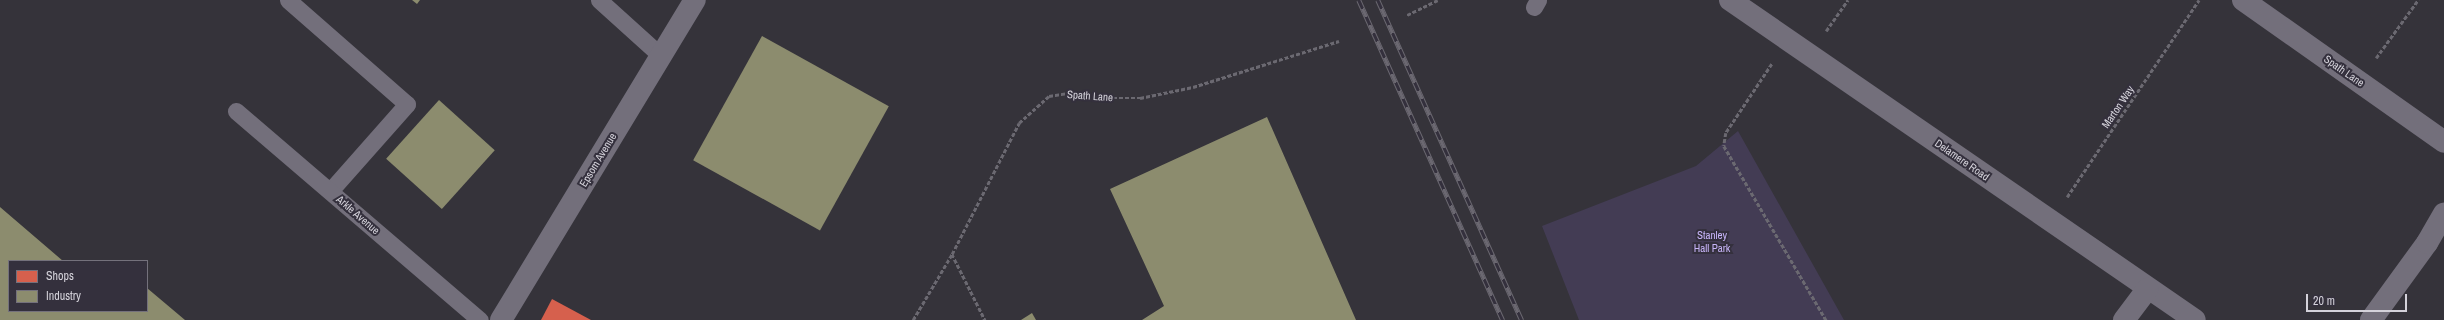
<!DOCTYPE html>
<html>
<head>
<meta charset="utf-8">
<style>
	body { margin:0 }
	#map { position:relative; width:2444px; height:320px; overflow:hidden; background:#35333a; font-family:"Archivo Narrow",sans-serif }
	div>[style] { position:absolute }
	.green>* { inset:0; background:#433c54 }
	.shops>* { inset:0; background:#d6604d }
	.industry>* { inset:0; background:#8c8c6e; transform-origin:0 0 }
	.path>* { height:2.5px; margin-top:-1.25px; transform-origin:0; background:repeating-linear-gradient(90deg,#6b6971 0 4px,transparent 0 6px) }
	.service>* { height:17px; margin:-8.5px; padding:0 8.5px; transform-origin:8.5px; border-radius:8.5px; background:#736f7b }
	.minor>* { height:22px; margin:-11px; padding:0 11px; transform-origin:11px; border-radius:11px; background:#736f7b }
	.tertiary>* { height:22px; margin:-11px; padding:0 11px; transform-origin:11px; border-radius:11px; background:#736f7b }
	.rail>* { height:4.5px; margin-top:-2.25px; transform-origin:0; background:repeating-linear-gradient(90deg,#34303d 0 9px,#6b6871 0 18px); box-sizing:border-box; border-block:1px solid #6b6871 }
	span { translate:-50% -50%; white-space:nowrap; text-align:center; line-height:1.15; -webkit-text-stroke:4px #34303d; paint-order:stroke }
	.street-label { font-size:11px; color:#d4d2da }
	.park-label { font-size:11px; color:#c7b4f8 }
	.legend { position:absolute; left:8px; top:260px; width:140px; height:52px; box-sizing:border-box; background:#34303d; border:1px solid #74717c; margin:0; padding:5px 7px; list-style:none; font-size:12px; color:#d4d2da }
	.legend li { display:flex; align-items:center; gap:8px; height:20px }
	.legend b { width:20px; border:1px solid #74717c }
	.scale { position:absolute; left:2306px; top:294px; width:101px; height:18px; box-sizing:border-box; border:2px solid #d4d2da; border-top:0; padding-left:5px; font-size:12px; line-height:14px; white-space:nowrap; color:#d4d2da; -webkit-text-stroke:3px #34303d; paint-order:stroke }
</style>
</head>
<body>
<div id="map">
	<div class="green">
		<div style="clip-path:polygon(1738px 131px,1844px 320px,1579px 320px,1542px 226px,1696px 166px)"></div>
	</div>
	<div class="shops">
		<div style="clip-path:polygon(552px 299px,591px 320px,541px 320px)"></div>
	</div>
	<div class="industry">
		<div style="clip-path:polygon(412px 0,420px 0,417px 4px)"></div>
		<div style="left:762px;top:36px;width:145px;height:142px;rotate:29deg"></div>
		<div style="left:439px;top:100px;width:75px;height:79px;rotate:42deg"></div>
		<div style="clip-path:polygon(1267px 117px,1356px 320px,1142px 320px,1164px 306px,1110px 189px)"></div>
		<div style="clip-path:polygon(0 207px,63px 261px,9px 261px,9px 311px,147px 311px,147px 288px,185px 320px,0 320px)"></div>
		<div style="clip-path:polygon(1032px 313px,1036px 320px,1021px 320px)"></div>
	</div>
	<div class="path">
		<div style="left:1407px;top:15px;width:34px;rotate:-26deg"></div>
		<div style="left:1826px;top:31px;width:38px;rotate:-55deg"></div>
		<div style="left:2376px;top:58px;width:72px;rotate:-54.1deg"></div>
		<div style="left:1772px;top:64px;width:83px;rotate:123.7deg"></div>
		<div style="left:1726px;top:133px;width:13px;rotate:99deg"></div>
		<div style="left:1724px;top:146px;width:202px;rotate:59.6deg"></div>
		<div style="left:2067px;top:197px;width:237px;rotate:-56.2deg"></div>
		<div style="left:952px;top:254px;width:74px;rotate:63.4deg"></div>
		<div style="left:913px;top:320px;width:77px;rotate:-59.4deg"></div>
		<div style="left:952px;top:254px;width:147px;rotate:-62.9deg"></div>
		<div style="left:1019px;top:123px;width:40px;rotate:-42deg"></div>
		<div style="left:1049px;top:96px;width:20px;rotate:-9deg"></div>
		<div style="left:1069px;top:93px;width:32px;rotate:9deg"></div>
		<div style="left:1101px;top:98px;width:39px"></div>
		<div style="left:1140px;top:98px;width:54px;rotate:-11.7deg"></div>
		<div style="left:1193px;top:87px;width:153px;rotate:-17.5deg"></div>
	</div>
	<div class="service">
		<div style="left:288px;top:0;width:158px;rotate:41.2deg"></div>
		<div style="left:407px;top:104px;width:116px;rotate:131.5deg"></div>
		<div style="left:599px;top:0;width:84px;rotate:42.1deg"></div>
		<div style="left:1534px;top:7px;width:8px;rotate:-60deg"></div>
		<div style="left:236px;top:111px;width:321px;rotate:40.6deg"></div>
	</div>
	<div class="minor">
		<div style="left:1730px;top:0;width:564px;rotate:34.53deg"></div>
		<div style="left:2243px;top:0;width:246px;rotate:35.2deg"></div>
		<div style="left:2124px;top:320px;width:39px;rotate:-53deg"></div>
		<div style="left:2371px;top:320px;width:95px;rotate:-54deg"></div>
		<div style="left:2427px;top:243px;width:34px;rotate:-60deg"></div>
	</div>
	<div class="tertiary">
		<div style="left:501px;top:320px;width:374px;rotate:-58.8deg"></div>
	</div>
	<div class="rail">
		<div style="left:1359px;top:0;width:351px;rotate:65.8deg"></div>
		<div style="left:1378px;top:0;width:351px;rotate:65.8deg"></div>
	</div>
	<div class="street-label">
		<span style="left:2344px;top:71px;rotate:35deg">Spath Lane</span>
		<span style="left:1090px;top:96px;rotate:4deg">Spath Lane</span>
		<span style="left:2118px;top:107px;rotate:-56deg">Marton Way</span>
		<span style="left:598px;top:160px;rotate:-59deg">Epsom Avenue</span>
		<span style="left:1962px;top:160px;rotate:35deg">Delamere Road</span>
		<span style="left:358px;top:215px;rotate:41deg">Arkle Avenue</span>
	</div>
	<div class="park-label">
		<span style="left:1712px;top:242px">Stanley<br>Hall Park</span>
	</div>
	<ul class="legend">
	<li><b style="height:11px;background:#d6604d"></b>Shops</li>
	<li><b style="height:11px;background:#8c8c6e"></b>Industry</li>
	</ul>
	<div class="scale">20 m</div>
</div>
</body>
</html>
